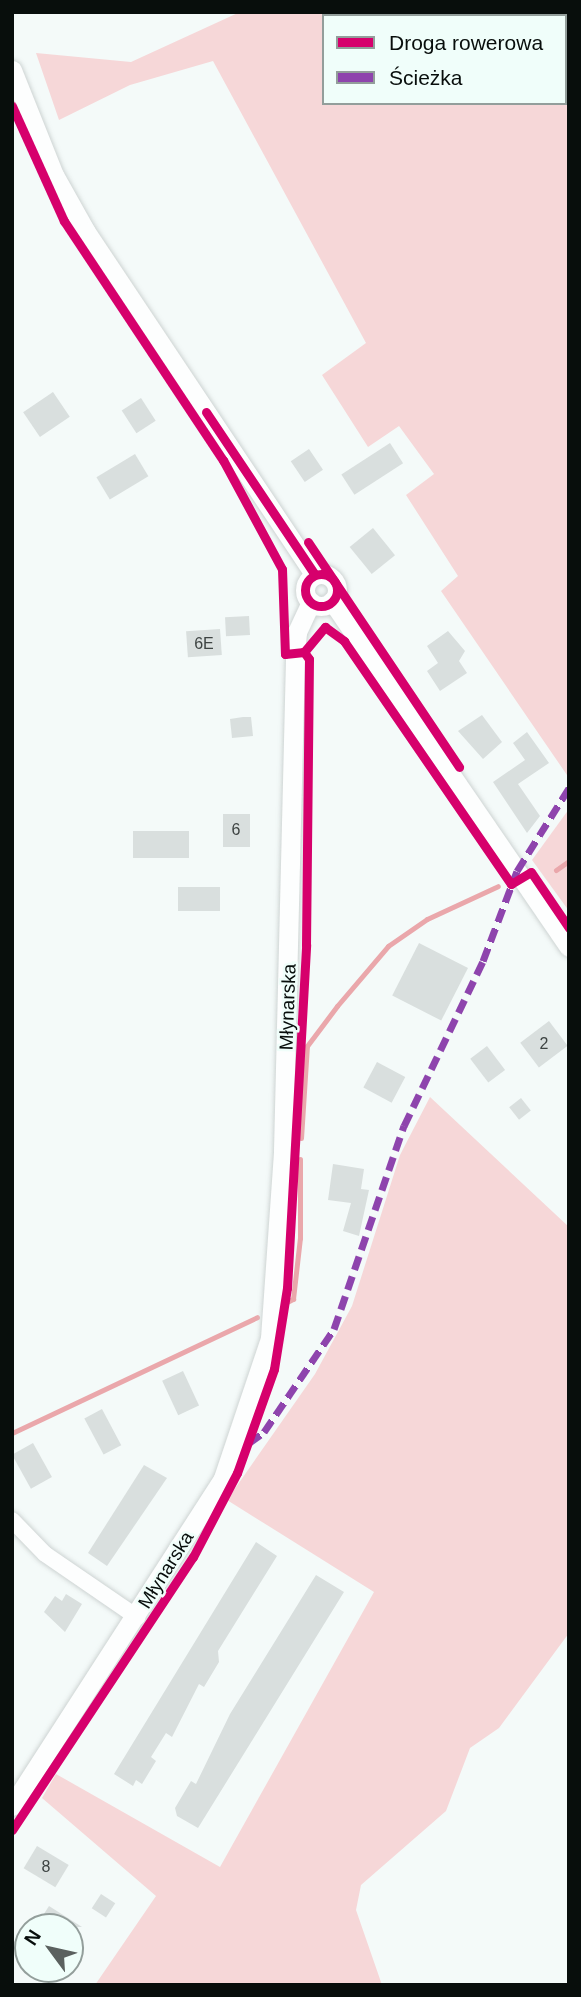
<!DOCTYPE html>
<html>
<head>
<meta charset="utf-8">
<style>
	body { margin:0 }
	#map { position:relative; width:581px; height:1997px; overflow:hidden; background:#f4faf9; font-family:Arial,sans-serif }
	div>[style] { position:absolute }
	.green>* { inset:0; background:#f6d7d8 }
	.stream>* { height:5px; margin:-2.5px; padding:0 2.5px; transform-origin:2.5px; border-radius:2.5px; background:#eaa7ab }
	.building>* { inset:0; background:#d9dfde; transform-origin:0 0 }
	.roads { filter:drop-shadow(0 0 2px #ced4d3) drop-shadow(0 0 2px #ced4d3) }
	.minor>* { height:16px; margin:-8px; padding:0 8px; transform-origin:8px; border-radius:8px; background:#fdfefe }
	.tertiary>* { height:19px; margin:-9.5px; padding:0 9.5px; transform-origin:9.5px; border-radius:9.5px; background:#fdfefe }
	.tertiary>.ring { margin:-9.5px; padding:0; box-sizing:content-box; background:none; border:19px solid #fdfefe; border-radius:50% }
	.quiet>* { height:7px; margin-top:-3.5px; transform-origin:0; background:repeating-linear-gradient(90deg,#8e44ad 0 14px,transparent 0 21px) }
	.cycleway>* { height:9px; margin:-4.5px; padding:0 4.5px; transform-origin:4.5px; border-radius:4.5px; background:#d6006c }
	.cycleway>.ring { margin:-4.5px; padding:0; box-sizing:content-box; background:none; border:9px solid #d6006c; border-radius:50% }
	span { translate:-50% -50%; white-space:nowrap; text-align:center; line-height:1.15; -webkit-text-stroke:5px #f0fefa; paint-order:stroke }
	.number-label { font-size:16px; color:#3e4443 }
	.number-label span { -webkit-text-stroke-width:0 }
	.street-label { font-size:19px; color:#080e0c }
	.frame { position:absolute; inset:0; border:14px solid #080e0c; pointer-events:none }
	.legend { position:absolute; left:322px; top:14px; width:245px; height:91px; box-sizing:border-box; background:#f0fefa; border:2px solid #939e9b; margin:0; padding:9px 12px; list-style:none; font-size:21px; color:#080e0c }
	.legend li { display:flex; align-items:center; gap:14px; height:35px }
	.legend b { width:35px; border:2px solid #939e9b }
	.north { position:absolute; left:14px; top:1913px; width:70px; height:70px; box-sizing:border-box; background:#f0fefa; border:2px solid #939e9b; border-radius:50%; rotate:303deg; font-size:19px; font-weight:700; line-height:28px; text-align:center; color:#080e0c }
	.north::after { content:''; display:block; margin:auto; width:24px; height:32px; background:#5b615f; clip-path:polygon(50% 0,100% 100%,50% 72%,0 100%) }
</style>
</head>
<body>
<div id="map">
	<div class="green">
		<div style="clip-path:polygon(240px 12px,449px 16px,324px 16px,324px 103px,565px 103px,569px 91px,569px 778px,441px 591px,458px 576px,406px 495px,434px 474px,399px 426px,368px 447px,322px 375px,366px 343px,213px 61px,130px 85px,59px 120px,36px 53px,131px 62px)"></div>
		<div style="clip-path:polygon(569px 809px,569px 911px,532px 860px)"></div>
		<div style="clip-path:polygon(430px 1097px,569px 1227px,569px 1633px,499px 1728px,470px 1748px,446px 1811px,361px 1885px,356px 1910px,382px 1985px,95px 1985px,156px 1896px,42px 1798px,56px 1774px,220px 1867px,374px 1592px,227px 1500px,315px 1374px,352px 1306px,400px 1155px)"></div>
	</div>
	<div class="stream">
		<div style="left:556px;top:870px;width:16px;rotate:-35deg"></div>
		<div style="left:301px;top:1138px;width:92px;rotate:-86.3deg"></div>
		<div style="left:307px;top:1046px;width:50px;rotate:-53.1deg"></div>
		<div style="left:337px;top:1006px;width:79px;rotate:-49.6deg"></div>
		<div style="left:388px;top:946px;width:47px;rotate:-34.7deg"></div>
		<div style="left:427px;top:919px;width:78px;rotate:-24.9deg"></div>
		<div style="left:287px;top:1302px;width:7px;rotate:-27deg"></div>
		<div style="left:293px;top:1299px;width:61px;rotate:-83.5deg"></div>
		<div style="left:300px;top:1238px;width:79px;rotate:-90deg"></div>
		<div style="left:12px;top:1433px;width:271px;rotate:-25.3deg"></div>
	</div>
	<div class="building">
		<div style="left:53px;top:392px;width:30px;height:36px;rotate:56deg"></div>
		<div style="left:141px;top:398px;width:27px;height:23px;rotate:57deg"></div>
		<div style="left:390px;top:443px;width:24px;height:58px;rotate:57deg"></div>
		<div style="left:309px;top:449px;width:25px;height:22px;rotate:56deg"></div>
		<div style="left:135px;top:454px;width:26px;height:45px;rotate:59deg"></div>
		<div style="left:373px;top:528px;width:35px;height:30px;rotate:51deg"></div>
		<div style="left:249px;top:616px;width:19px;height:24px;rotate:87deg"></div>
		<div style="left:220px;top:629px;width:26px;height:34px;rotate:86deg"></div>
		<div style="clip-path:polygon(448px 631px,465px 651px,459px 661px,467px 673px,440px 691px,427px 671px,438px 663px,427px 646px)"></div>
		<div style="clip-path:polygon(482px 715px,502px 742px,483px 759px,458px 731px)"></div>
		<div style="clip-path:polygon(243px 717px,251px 717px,253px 736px,232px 738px,230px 719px)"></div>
		<div style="clip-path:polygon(527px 732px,549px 763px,518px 784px,540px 816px,527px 833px,493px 782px,525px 760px,513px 743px)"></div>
		<div style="left:223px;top:814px;width:27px;height:33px"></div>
		<div style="left:133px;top:831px;width:56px;height:27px"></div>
		<div style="left:178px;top:887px;width:42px;height:24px"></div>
		<div style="left:419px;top:943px;width:55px;height:59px;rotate:27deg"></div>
		<div style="left:549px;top:1021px;width:31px;height:36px;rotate:53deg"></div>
		<div style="left:487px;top:1046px;width:30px;height:21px;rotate:53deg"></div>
		<div style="left:377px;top:1062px;width:32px;height:29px;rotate:28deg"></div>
		<div style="left:521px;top:1098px;width:16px;height:15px;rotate:52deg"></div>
		<div style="clip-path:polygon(333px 1164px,364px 1169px,361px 1189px,369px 1190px,359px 1236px,343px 1231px,351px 1203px,328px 1200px)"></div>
		<div style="left:183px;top:1371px;width:38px;height:23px;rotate:65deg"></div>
		<div style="left:102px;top:1409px;width:41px;height:20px;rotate:62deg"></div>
		<div style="left:33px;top:1443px;width:39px;height:24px;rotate:61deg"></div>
		<div style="clip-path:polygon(144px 1465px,167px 1478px,107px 1566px,88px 1553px)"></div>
		<div style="clip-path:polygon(256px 1542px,277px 1556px,218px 1651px,219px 1662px,204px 1687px,199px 1684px,172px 1737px,166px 1733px,151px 1757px,156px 1761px,142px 1784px,136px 1780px,133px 1786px,114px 1774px)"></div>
		<div style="clip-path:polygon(316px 1575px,344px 1592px,198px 1828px,177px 1816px,175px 1808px,191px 1781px,196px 1784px,230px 1714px)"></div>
		<div style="clip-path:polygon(66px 1594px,82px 1604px,65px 1632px,44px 1612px,55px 1596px,62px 1601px)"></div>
		<div style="left:37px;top:1846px;width:37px;height:26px;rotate:31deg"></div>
		<div style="left:101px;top:1894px;width:17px;height:17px;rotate:33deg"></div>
		<div style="clip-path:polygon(49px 1906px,82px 1927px,52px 1927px,40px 1920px)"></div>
	</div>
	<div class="roads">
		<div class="minor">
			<div style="left:12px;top:1520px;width:47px;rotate:45.9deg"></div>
			<div style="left:45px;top:1554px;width:112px;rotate:34.4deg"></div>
		</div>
		<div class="tertiary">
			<div style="left:12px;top:70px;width:113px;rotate:68.2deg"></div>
			<div style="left:54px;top:175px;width:65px;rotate:60.7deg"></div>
			<div style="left:86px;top:232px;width:412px;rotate:56.3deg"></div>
			<div class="ring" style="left:305px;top:574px;width:13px;height:13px"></div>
			<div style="left:332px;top:601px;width:419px;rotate:55.6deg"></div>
			<div style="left:12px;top:1806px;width:390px;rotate:-57.2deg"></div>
			<div style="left:223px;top:1478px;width:148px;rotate:-71.4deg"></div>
			<div style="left:270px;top:1338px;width:188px;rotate:-86deg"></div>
			<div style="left:283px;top:1150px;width:498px;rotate:-88.6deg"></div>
			<div style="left:295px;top:652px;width:20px;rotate:-84deg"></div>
			<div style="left:297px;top:632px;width:33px;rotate:-65deg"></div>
		</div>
	</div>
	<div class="quiet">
		<div style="left:249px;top:1443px;width:19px;rotate:-36deg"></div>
		<div style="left:264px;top:1432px;width:125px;rotate:-55.8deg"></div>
		<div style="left:334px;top:1329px;width:215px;rotate:-71deg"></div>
		<div style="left:404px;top:1126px;width:183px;rotate:-64.4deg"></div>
		<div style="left:483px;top:961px;width:96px;rotate:-69.3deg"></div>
		<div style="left:517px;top:871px;width:98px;rotate:-57.9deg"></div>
	</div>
	<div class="cycleway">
		<div style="left:12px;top:106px;width:126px;rotate:65.7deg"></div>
		<div style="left:64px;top:221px;width:287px;rotate:56.4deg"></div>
		<div style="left:223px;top:460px;width:124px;rotate:61.6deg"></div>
		<div style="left:282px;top:569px;width:85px;rotate:88deg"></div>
		<div style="left:285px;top:654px;width:19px;rotate:-6deg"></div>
		<div style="left:304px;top:652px;width:33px;rotate:-50deg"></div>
		<div style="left:325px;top:627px;width:24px;rotate:36deg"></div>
		<div style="left:344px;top:641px;width:295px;rotate:55.5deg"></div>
		<div style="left:511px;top:884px;width:23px;rotate:-31deg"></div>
		<div style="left:531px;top:872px;width:68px;rotate:55.8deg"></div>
		<div style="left:206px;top:412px;width:196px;rotate:56.2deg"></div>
		<div style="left:308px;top:542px;width:271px;rotate:56.1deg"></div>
		<div class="ring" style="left:305px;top:574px;width:23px;height:23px"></div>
		<div style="left:12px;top:1830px;width:328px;rotate:-56.5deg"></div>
		<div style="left:193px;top:1557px;width:95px;rotate:-62.4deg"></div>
		<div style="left:237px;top:1473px;width:110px;rotate:-70.4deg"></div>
		<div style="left:274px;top:1369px;width:82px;rotate:-80.9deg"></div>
		<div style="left:287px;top:1288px;width:344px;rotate:-86.8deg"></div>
		<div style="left:306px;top:945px;width:286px;rotate:-89.4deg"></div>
		<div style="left:309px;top:659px;width:9px;rotate:-126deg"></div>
	</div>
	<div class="number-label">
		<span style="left:204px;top:644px">6E</span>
		<span style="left:236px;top:830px">6</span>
		<span style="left:544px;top:1044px">2</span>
		<span style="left:46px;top:1867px">8</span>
	</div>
	<div class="street-label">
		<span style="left:288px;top:1007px;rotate:-88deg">Młynarska</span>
		<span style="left:166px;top:1570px;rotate:-58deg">Młynarska</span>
	</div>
	<div class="frame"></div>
	<ul class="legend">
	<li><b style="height:9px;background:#d6006c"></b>Droga rowerowa</li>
	<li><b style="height:9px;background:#8e44ad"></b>Ścieżka</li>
	</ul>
	<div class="north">N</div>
</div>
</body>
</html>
